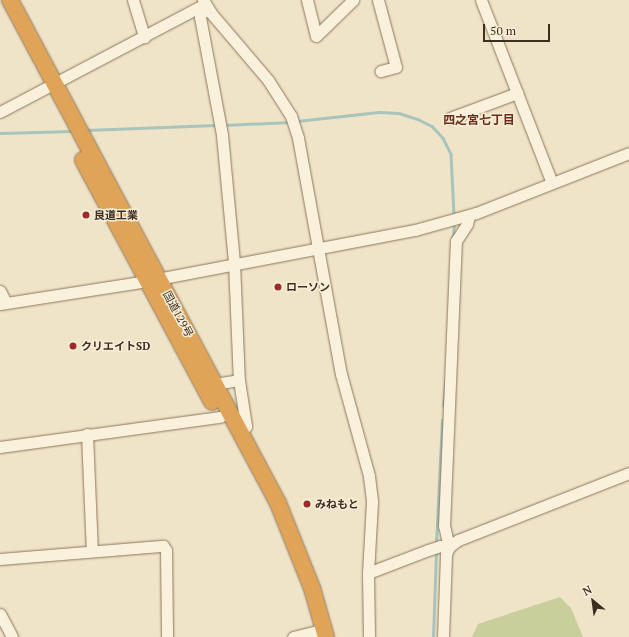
<!DOCTYPE html>
<html>
<head>
<meta charset="utf-8">
<style>
	body { margin:0 }
	#map { position:relative; width:629px; height:637px; overflow:hidden; background:#f0e4c8; font-family:"PT Serif","Noto Sans JP",serif }
	div>[style] { position:absolute }
	.green>* { inset:0; background:#c9cf9b }
	.stream>* { height:2.5px; margin:-1.25px; padding:0 1.25px; transform-origin:1.25px; border-radius:1.25px; background:#a9c4bc }
	.roads { filter:drop-shadow(0 0 1px #8d765c) drop-shadow(0 0 1px #8d765c) }
	.minor>* { height:11px; margin:-5.5px; padding:0 5.5px; transform-origin:5.5px; border-radius:5.5px; background:#faf1dc }
	.highway>* { height:16px; margin:-8px; padding:0 8px; transform-origin:8px; border-radius:8px; background:#e0a458 }
	.dots>* { width:11px; height:11px; translate:-50% -50%; box-sizing:border-box; border:2px solid #f7eed8; border-radius:50% }
	span { translate:-50% -50%; white-space:nowrap; text-align:center; line-height:1.15; -webkit-text-stroke:3px #f7eed8; paint-order:stroke }
	.poi-label { font-size:11px; color:#3d2e20; font-weight:700 }
	.left { translate:0 -50%; text-align:left }
	.street-label { font-size:11px; color:#3d2e20 }
	.neighbourhood-label { font-size:12px; color:#6b2e1e; font-weight:700 }
	.north { position:absolute; left:573px; top:581px; width:40px; height:40px; -webkit-text-stroke:3px #f7eed8; paint-order:stroke; rotate:331deg; font-size:11px; font-weight:700; line-height:16px; text-align:center; color:#3d2e20 }
	.north::after { content:''; display:block; margin:auto; width:14px; height:18px; background:#3d2e20; clip-path:polygon(50% 0,100% 100%,50% 72%,0 100%) }
	.scale { position:absolute; left:483px; top:24px; width:67px; height:18px; box-sizing:border-box; border:2px solid #3d2e20; border-top:0; padding-left:5px; font-size:12px; line-height:14px; white-space:nowrap; color:#3d2e20; -webkit-text-stroke:3px #f7eed8; paint-order:stroke }
</style>
</head>
<body>
<div id="map">
	<div class="green">
		<div style="clip-path:polygon(560px 597px,571px 608px,583px 637px,472px 637px,478px 624px)"></div>
	</div>
	<div class="stream">
		<div style="left:297px;top:121px;width:82px;rotate:-6.3deg"></div>
		<div style="left:379px;top:112px;width:20px;rotate:3deg"></div>
		<div style="left:399px;top:113px;width:20px;rotate:18deg"></div>
		<div style="left:418px;top:119px;width:16px;rotate:27deg"></div>
		<div style="left:432px;top:126px;width:16px;rotate:47deg"></div>
		<div style="left:443px;top:138px;width:18px;rotate:63deg"></div>
		<div style="left:451px;top:154px;width:62px;rotate:87.2deg"></div>
		<div style="left:224px;top:125px;width:66px;rotate:-2.6deg"></div>
		<div style="left:86px;top:130px;width:130px;rotate:-2.2deg"></div>
		<div style="left:0;top:133px;width:73px;rotate:-1.6deg"></div>
		<div style="left:453px;top:238px;width:15px;rotate:-86deg"></div>
		<div style="left:443px;top:406px;width:25px;rotate:-85deg"></div>
		<div style="left:436px;top:544px;width:124px;rotate:-87.2deg"></div>
		<div style="left:433px;top:637px;width:86px;rotate:-88deg"></div>
	</div>
	<div class="roads">
		<div class="minor">
			<div style="left:133px;top:0;width:39px;rotate:73deg"></div>
			<div style="left:203px;top:0;width:15px;rotate:58deg"></div>
			<div style="left:211px;top:13px;width:88px;rotate:49.6deg"></div>
			<div style="left:268px;top:80px;width:43px;rotate:57.4deg"></div>
			<div style="left:291px;top:116px;width:23px;rotate:72deg"></div>
			<div style="left:298px;top:138px;width:240px;rotate:79.7deg"></div>
			<div style="left:341px;top:374px;width:106px;rotate:74.6deg"></div>
			<div style="left:369px;top:476px;width:26px;rotate:83deg"></div>
			<div style="left:372px;top:502px;width:71px;rotate:93.2deg"></div>
			<div style="left:368px;top:573px;width:64px;rotate:89.1deg"></div>
			<div style="left:307px;top:0;width:37px;rotate:76deg"></div>
			<div style="left:378px;top:0;width:69px;rotate:75deg"></div>
			<div style="left:396px;top:67px;width:16px;rotate:165deg"></div>
			<div style="left:481px;top:0;width:196px;rotate:68.8deg"></div>
			<div style="left:205px;top:4px;width:14px;rotate:111deg"></div>
			<div style="left:200px;top:17px;width:120px;rotate:79.4deg"></div>
			<div style="left:222px;top:135px;width:129px;rotate:84.6deg"></div>
			<div style="left:234px;top:263px;width:117px;rotate:87.6deg"></div>
			<div style="left:239px;top:380px;width:47px;rotate:81.3deg"></div>
			<div style="left:246px;top:426px;width:7px;rotate:146deg"></div>
			<div style="left:316px;top:36px;width:52px;rotate:-44.2deg"></div>
			<div style="left:0;top:112px;width:232px;rotate:-27.8deg"></div>
			<div style="left:450px;top:118px;width:72px;rotate:-20.5deg"></div>
			<div style="left:0;top:291px;width:13px;rotate:63deg"></div>
			<div style="left:0;top:304px;width:149px;rotate:-8.9deg"></div>
			<div style="left:147px;top:281px;width:273px;rotate:-10.8deg"></div>
			<div style="left:415px;top:230px;width:63px;rotate:-15.6deg"></div>
			<div style="left:476px;top:213px;width:164px;rotate:-21.4deg"></div>
			<div style="left:214px;top:384px;width:25px;rotate:-9deg"></div>
			<div style="left:87px;top:434px;width:117px;rotate:87.6deg"></div>
			<div style="left:0;top:447px;width:222px;rotate:-7.8deg"></div>
			<div style="left:449px;top:547px;width:22px;rotate:-103deg"></div>
			<div style="left:444px;top:526px;width:285px;rotate:-87.6deg"></div>
			<div style="left:456px;top:241px;width:20px;rotate:-57deg"></div>
			<div style="left:467px;top:224px;width:8px;rotate:-76deg"></div>
			<div style="left:0;top:559px;width:164px;rotate:-4.6deg"></div>
			<div style="left:163px;top:546px;width:5px;rotate:53deg"></div>
			<div style="left:166px;top:550px;width:87px;rotate:89.3deg"></div>
			<div style="left:368px;top:573px;width:64px;rotate:-21deg"></div>
			<div style="left:428px;top:550px;width:13px;rotate:-18deg"></div>
			<div style="left:440px;top:546px;width:9px;rotate:6deg"></div>
			<div style="left:0;top:614px;width:26px;rotate:62deg"></div>
			<div style="left:293px;top:637px;width:32px;rotate:-14deg"></div>
			<div style="left:443px;top:637px;width:83px;rotate:-87.9deg"></div>
			<div style="left:446px;top:554px;width:8px;rotate:-67deg"></div>
			<div style="left:449px;top:547px;width:11px;rotate:-38deg"></div>
			<div style="left:458px;top:540px;width:184px;rotate:-21.4deg"></div>
		</div>
		<div class="highway">
			<div style="left:10px;top:0;width:570px;rotate:61.95deg"></div>
			<div style="left:278px;top:503px;width:92px;rotate:68.2deg"></div>
			<div style="left:312px;top:588px;width:51px;rotate:74.1deg"></div>
			<div style="left:83px;top:160px;width:274px;rotate:61.9deg"></div>
		</div>
	</div>
	<div class="dots">
		<div style="left:86px;top:215px;background:#9e2a2b"></div>
		<div style="left:278px;top:287px;background:#9e2a2b"></div>
		<div style="left:73px;top:346px;background:#9e2a2b"></div>
		<div style="left:307px;top:504px;background:#9e2a2b"></div>
	</div>
	<div class="poi-label">
		<span class="left" style="left:94px;top:215px">良道工業</span>
		<span class="left" style="left:286px;top:287px">ローソン</span>
		<span class="left" style="left:81px;top:346px">クリエイトSD</span>
		<span class="left" style="left:315px;top:504px">みねもと</span>
	</div>
	<div class="street-label">
		<span style="left:178px;top:314px;rotate:62deg">国道129号</span>
	</div>
	<div class="neighbourhood-label">
		<span style="left:479px;top:120px">四之宮七丁目</span>
	</div>
	<div class="north">N</div>
	<div class="scale">50 m</div>
</div>
</body>
</html>
